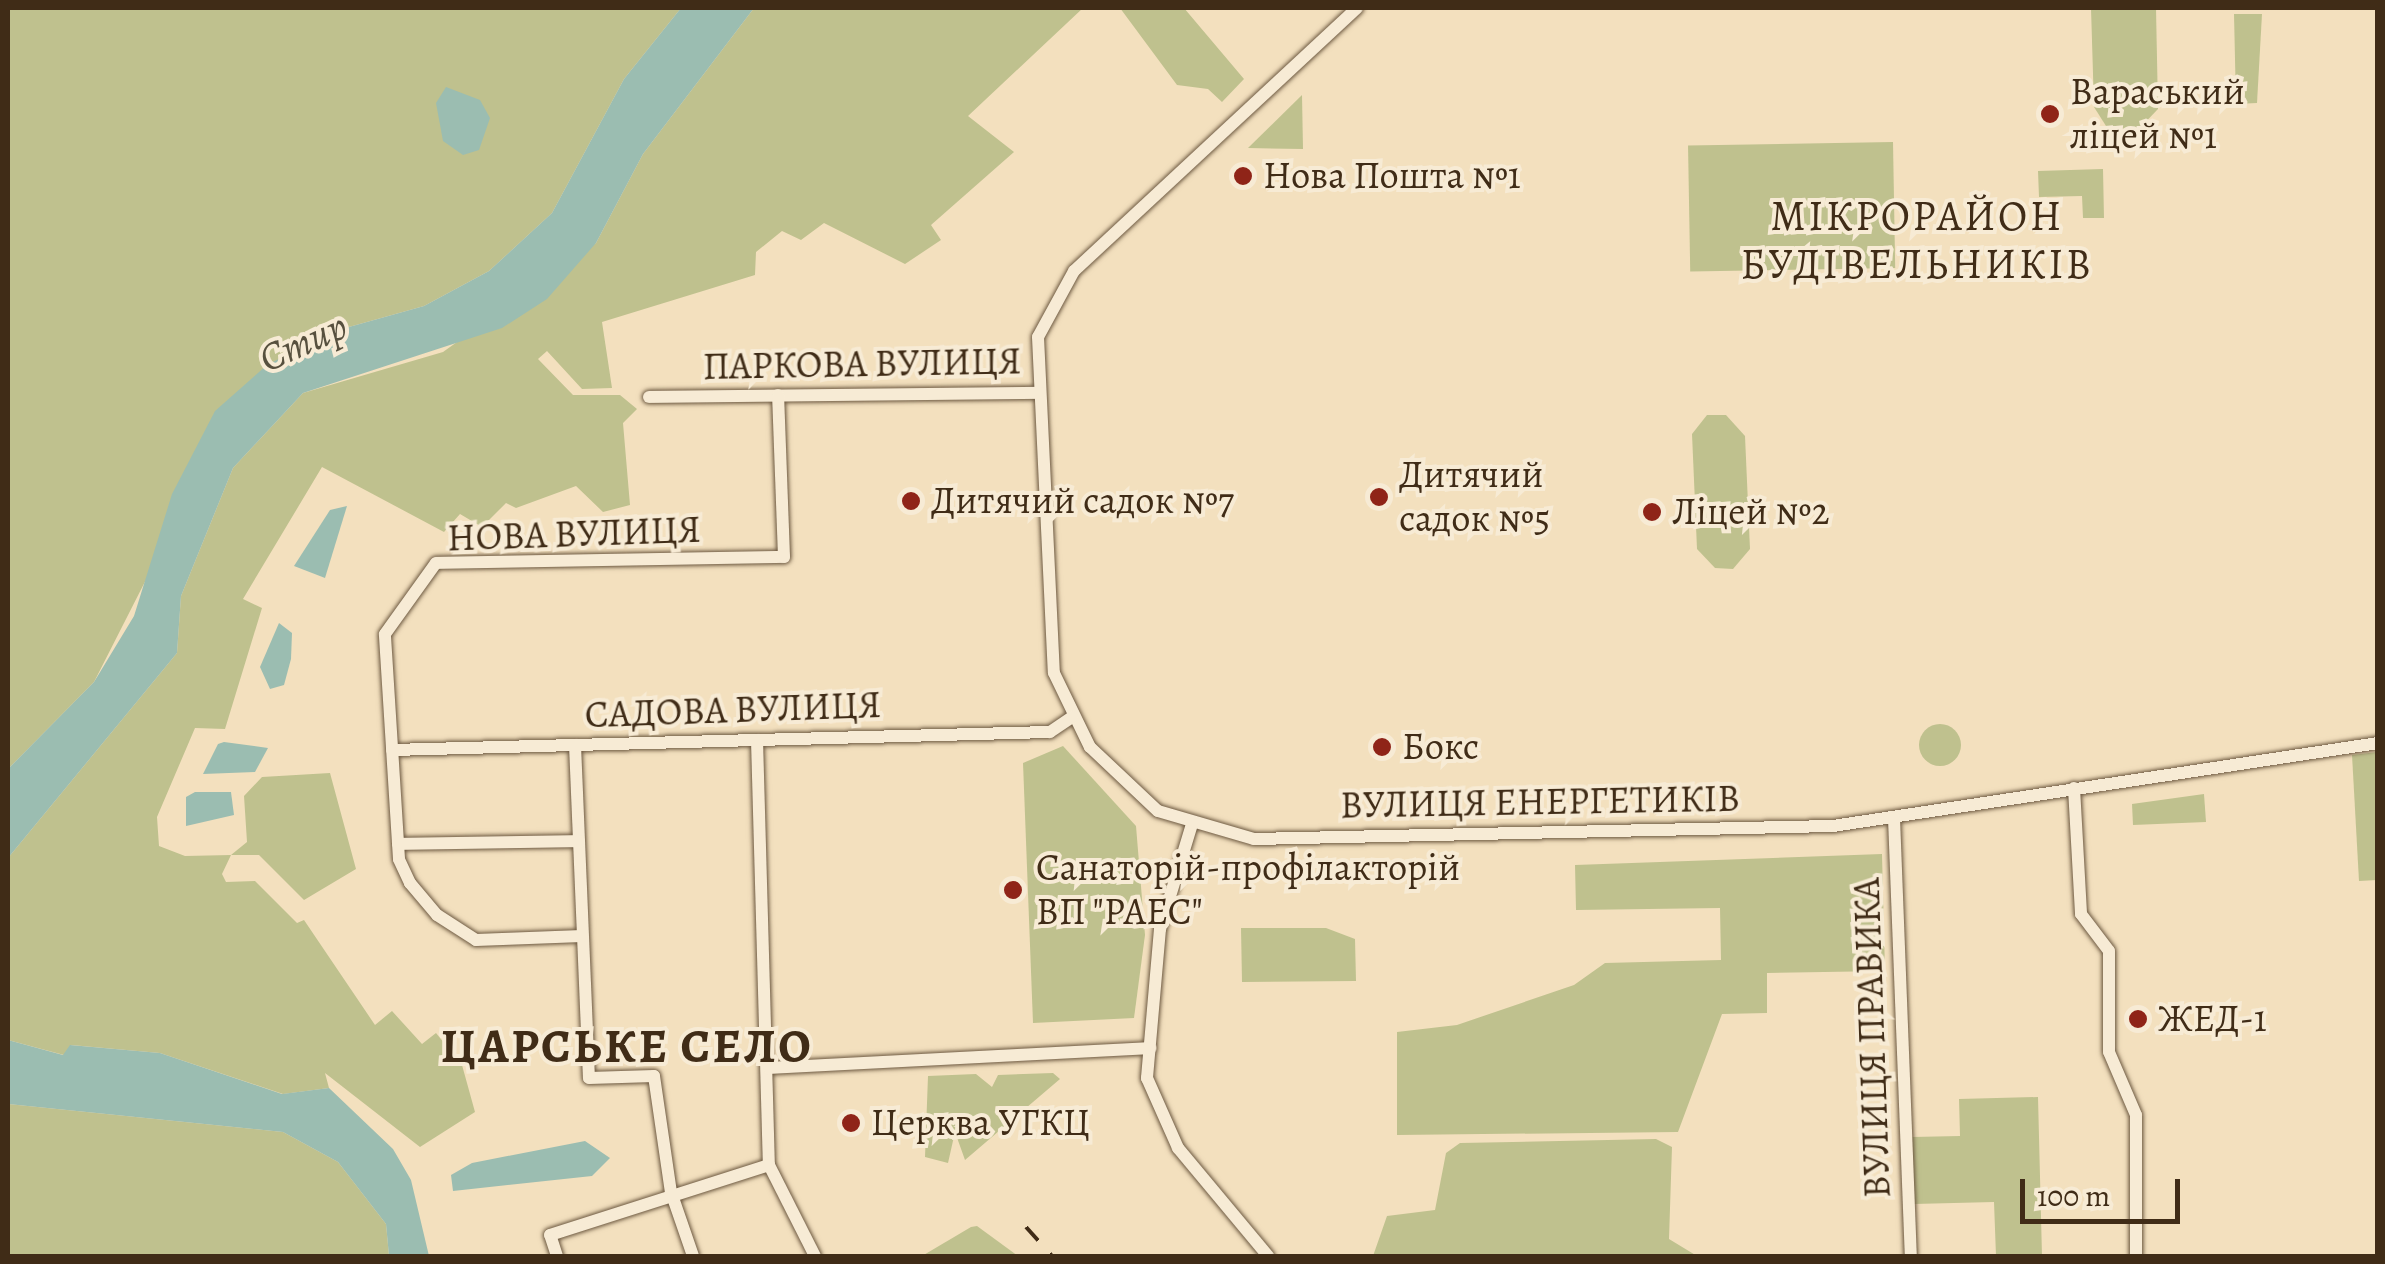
<!DOCTYPE html>
<html>
<head>
<meta charset="utf-8">
<style>
	body { margin:0 }
	#map { position:relative; width:2385px; height:1264px; overflow:hidden; background:#f3e0be; font-family:Alegreya,serif }
	div>[style] { position:absolute }
	.green>* { inset:0; background:#bfc18e; transform-origin:0 0 }
	.round { border-radius:50% }
	.water>* { inset:0; background:#9bbdb1 }
	.roads { filter:drop-shadow(0 0 2px #6d5941) drop-shadow(0 0 2px #6d5941) }
	.minor>* { height:12px; margin:-6px; padding:0 6px; transform-origin:6px; border-radius:6px; background:#f7ebd5 }
	.rail>* { height:4px; margin-top:-2px; transform-origin:0; background:repeating-linear-gradient(90deg,#402c17 0 18px,transparent 0 36px) }
	.dots>* { width:28px; height:28px; translate:-50% -50%; box-sizing:border-box; border:5px solid #f7ebd5; border-radius:50% }
	span { translate:-50% -50%; white-space:nowrap; text-align:center; line-height:1.15; -webkit-text-stroke:8px #f7ebd5; paint-order:stroke }
	.poi-label { font-size:38px; color:#402c17 }
	.left { translate:0 -50%; text-align:left }
	.street-label { font-size:38px; color:#402c17 }
	.water-label { font-size:40px; color:#57503e; font-style:italic }
	.quarter-label { font-size:42px; color:#402c17; letter-spacing:2.5px }
	.district-label { font-size:48px; color:#402c17; font-weight:700; letter-spacing:2.5px }
	.frame { position:absolute; inset:0; border:10px solid #402c17; pointer-events:none }
	.scale { position:absolute; left:2020px; top:1179px; width:160px; height:45px; box-sizing:border-box; border:5px solid #402c17; border-top:0; padding-left:12px; font-size:30px; line-height:35px; white-space:nowrap; color:#402c17; -webkit-text-stroke:8px #f7ebd5; paint-order:stroke }
</style>
</head>
<body>
<div id="map">
	<div class="green">
		<div style="clip-path:polygon(8px 8px,681px 8px,624px 79px,552px 213px,489px 271px,424px 306px,331px 332px,155px 562px,94px 682px,8px 769px)"></div>
		<div style="clip-path:polygon(754px 8px,1083px 8px,968px 116px,1014px 152px,931px 225px,941px 240px,905px 264px,824px 223px,801px 240px,782px 231px,756px 252px,755px 275px,602px 322px,612px 388px,582px 389px,547px 351px,538px 359px,573px 395px,620px 395px,637px 409px,623px 423px,630px 505px,603px 512px,576px 486px,516px 508px,506px 503px,482px 527px,460px 514px,444px 532px,322px 467px,243px 599px,262px 608px,225px 729px,195px 728px,157px 817px,159px 846px,185px 856px,231px 855px,247px 842px,244px 796px,262px 777px,330px 773px,356px 869px,304px 900px,259px 855px,231px 855px,222px 874px,226px 882px,255px 881px,297px 923px,304px 920px,375px 1025px,392px 1011px,422px 1044px,436px 1033px,462px 1065px,475px 1112px,420px 1147px,325px 1073px,329px 1088px,283px 1094px,160px 1053px,71px 1045px,64px 1055px,8px 1040px,8px 858px,177px 653px,181px 596px,233px 468px,303px 393px,443px 352px,596px 243px,643px 154px)"></div>
		<div style="clip-path:polygon(1120px 8px,1184px 8px,1244px 79px,1222px 102px,1208px 89px,1177px 85px)"></div>
		<div style="clip-path:polygon(2091px 8px,2156px 8px,2158px 109px,2137px 131px,2106px 126px,2094px 107px)"></div>
		<div style="clip-path:polygon(2234px 14px,2262px 14px,2257px 103px,2236px 104px)"></div>
		<div style="clip-path:polygon(1302px 95px,1303px 149px,1248px 148px)"></div>
		<div style="left:1893px;top:142px;width:126px;height:205px;rotate:89deg"></div>
		<div style="clip-path:polygon(2103px 169px,2104px 218px,2083px 218px,2082px 196px,2039px 197px,2038px 171px)"></div>
		<div style="clip-path:polygon(1707px 415px,1726px 415px,1745px 436px,1750px 549px,1733px 569px,1715px 568px,1697px 549px,1692px 434px)"></div>
		<div class="round" style="left:1919px;top:724px;width:42px;height:42px"></div>
		<div style="clip-path:polygon(1063px 746px,1136px 826px,1145px 935px,1134px 1018px,1033px 1023px,1023px 763px)"></div>
		<div style="clip-path:polygon(2377px 752px,2377px 880px,2359px 881px,2352px 755px)"></div>
		<div style="clip-path:polygon(2204px 794px,2206px 822px,2133px 825px,2132px 804px)"></div>
		<div style="clip-path:polygon(1882px 854px,1885px 971px,1767px 973px,1767px 1013px,1722px 1014px,1678px 1132px,1397px 1135px,1397px 1032px,1457px 1025px,1574px 985px,1605px 963px,1721px 960px,1720px 908px,1576px 910px,1575px 865px)"></div>
		<div style="clip-path:polygon(1241px 928px,1326px 928px,1355px 939px,1356px 981px,1242px 982px)"></div>
		<div style="clip-path:polygon(1053px 1073px,1060px 1079px,965px 1160px,955px 1132px,948px 1163px,925px 1157px,928px 1076px,976px 1074px,992px 1087px,998px 1075px)"></div>
		<div style="clip-path:polygon(2038px 1097px,2042px 1256px,1996px 1256px,1994px 1202px,1914px 1204px,1912px 1137px,1960px 1136px,1959px 1099px)"></div>
		<div style="clip-path:polygon(8px 1104px,283px 1132px,338px 1162px,386px 1224px,389px 1256px,8px 1256px)"></div>
		<div style="clip-path:polygon(1656px 1139px,1672px 1147px,1669px 1239px,1697px 1256px,1373px 1256px,1387px 1216px,1435px 1210px,1446px 1153px,1460px 1143px)"></div>
		<div style="clip-path:polygon(977px 1226px,1018px 1256px,922px 1256px,971px 1227px)"></div>
	</div>
	<div class="water">
		<div style="clip-path:polygon(681px 8px,754px 8px,643px 154px,596px 243px,547px 299px,502px 328px,303px 393px,233px 468px,181px 596px,177px 653px,8px 858px,8px 769px,94px 682px,134px 616px,172px 494px,215px 411px,267px 365px,331px 332px,424px 306px,489px 271px,552px 213px,624px 79px)"></div>
		<div style="clip-path:polygon(446px 87px,480px 100px,490px 118px,479px 150px,463px 155px,443px 141px,436px 103px)"></div>
		<div style="clip-path:polygon(347px 506px,325px 578px,294px 566px,330px 510px)"></div>
		<div style="clip-path:polygon(279px 623px,292px 633px,291px 659px,284px 685px,270px 689px,260px 667px)"></div>
		<div style="clip-path:polygon(218px 744px,224px 742px,268px 748px,255px 772px,203px 774px)"></div>
		<div style="clip-path:polygon(195px 792px,231px 792px,234px 815px,186px 826px,186px 797px)"></div>
		<div style="clip-path:polygon(8px 1040px,63px 1055px,70px 1045px,160px 1053px,282px 1094px,329px 1088px,393px 1149px,411px 1180px,429px 1256px,389px 1256px,386px 1224px,338px 1162px,283px 1132px,8px 1104px)"></div>
		<div style="clip-path:polygon(585px 1141px,610px 1158px,592px 1176px,453px 1191px,451px 1175px,472px 1163px)"></div>
	</div>
	<div class="roads">
		<div class="minor">
			<div style="left:1357px;top:8px;width:386px;rotate:137.1deg"></div>
			<div style="left:1074px;top:271px;width:75px;rotate:118.6deg"></div>
			<div style="left:1038px;top:337px;width:336px;rotate:87.3deg"></div>
			<div style="left:1054px;top:673px;width:82px;rotate:64.1deg"></div>
			<div style="left:1090px;top:747px;width:93px;rotate:43.3deg"></div>
			<div style="left:1158px;top:811px;width:100px;rotate:16.3deg"></div>
			<div style="left:1254px;top:839px;width:579px;rotate:-1.29deg"></div>
			<div style="left:1833px;top:826px;width:551px;rotate:-8.66deg"></div>
			<div style="left:649px;top:397px;width:391px;rotate:-0.6deg"></div>
			<div style="left:757px;top:740px;width:425px;rotate:88.4deg"></div>
			<div style="left:769px;top:1165px;width:102px;rotate:63.2deg"></div>
			<div style="left:575px;top:745px;width:333px;rotate:87.6deg"></div>
			<div style="left:589px;top:1078px;width:65px;rotate:-1.8deg"></div>
			<div style="left:654px;top:1076px;width:117px;rotate:81.7deg"></div>
			<div style="left:671px;top:1192px;width:68px;rotate:71deg"></div>
			<div style="left:392px;top:750px;width:658px;rotate:-1.57deg"></div>
			<div style="left:1050px;top:732px;width:27px;rotate:-34deg"></div>
			<div style="left:2074px;top:788px;width:126px;rotate:86.8deg"></div>
			<div style="left:2081px;top:914px;width:46px;rotate:52.9deg"></div>
			<div style="left:2109px;top:951px;width:101px;rotate:90deg"></div>
			<div style="left:2109px;top:1052px;width:69px;rotate:66.8deg"></div>
			<div style="left:2136px;top:1115px;width:141px;rotate:90deg"></div>
			<div style="left:1894px;top:818px;width:438px;rotate:87.8deg"></div>
			<div style="left:1192px;top:824px;width:110px;rotate:106.9deg"></div>
			<div style="left:1160px;top:929px;width:150px;rotate:95deg"></div>
			<div style="left:1147px;top:1078px;width:77px;rotate:66.1deg"></div>
			<div style="left:1178px;top:1148px;width:141px;rotate:50.2deg"></div>
			<div style="left:398px;top:844px;width:181px;rotate:-0.9deg"></div>
			<div style="left:582px;top:936px;width:106px;rotate:177.8deg"></div>
			<div style="left:476px;top:940px;width:46px;rotate:-147.3deg"></div>
			<div style="left:437px;top:915px;width:42px;rotate:-130.2deg"></div>
			<div style="left:410px;top:883px;width:26px;rotate:-115deg"></div>
			<div style="left:399px;top:859px;width:225px;rotate:-93.6deg"></div>
			<div style="left:385px;top:634px;width:87px;rotate:-54.3deg"></div>
			<div style="left:436px;top:563px;width:348px;rotate:-1deg"></div>
			<div style="left:784px;top:557px;width:162px;rotate:-92.1deg"></div>
			<div style="left:769px;top:1068px;width:382px;rotate:-3deg"></div>
			<div style="left:557px;top:1256px;width:22px;rotate:-108deg"></div>
			<div style="left:550px;top:1235px;width:230px;rotate:-17.7deg"></div>
		</div>
	</div>
	<div class="rail">
		<div style="left:1026px;top:1227px;width:39px;rotate:48deg"></div>
	</div>
	<div class="dots">
		<div style="left:2050px;top:114px;background:#8f2418"></div>
		<div style="left:1243px;top:176px;background:#8f2418"></div>
		<div style="left:1379px;top:497px;background:#8f2418"></div>
		<div style="left:911px;top:501px;background:#8f2418"></div>
		<div style="left:1652px;top:512px;background:#8f2418"></div>
		<div style="left:1382px;top:747px;background:#8f2418"></div>
		<div style="left:1013px;top:890px;background:#8f2418"></div>
		<div style="left:2138px;top:1019px;background:#8f2418"></div>
		<div style="left:851px;top:1123px;background:#8f2418"></div>
	</div>
	<div class="poi-label">
		<span class="left" style="left:2070px;top:114px">Вараський<br>ліцей №1</span>
		<span class="left" style="left:1263px;top:176px">Нова Пошта №1</span>
		<span class="left" style="left:1399px;top:497px">Дитячий<br>садок №5</span>
		<span class="left" style="left:931px;top:501px">Дитячий садок №7</span>
		<span class="left" style="left:1672px;top:512px">Ліцей №2</span>
		<span class="left" style="left:1402px;top:747px">Бокс</span>
		<span class="left" style="left:1036px;top:890px">Санаторій-профілакторій<br>ВП "РАЕС"</span>
		<span class="left" style="left:2158px;top:1019px">ЖЕД-1</span>
		<span class="left" style="left:871px;top:1123px">Церква УГКЦ</span>
	</div>
	<div class="street-label">
		<span style="left:862px;top:364px;rotate:-1deg">ПАРКОВА ВУЛИЦЯ</span>
		<span style="left:574px;top:534px;rotate:-2deg">НОВА ВУЛИЦЯ</span>
		<span style="left:733px;top:710px;rotate:-2deg">САДОВА ВУЛИЦЯ</span>
		<span style="left:1540px;top:802px;rotate:-1deg">ВУЛИЦЯ ЕНЕРГЕТИКІВ</span>
		<span style="left:1872px;top:1038px;rotate:-92deg">ВУЛИЦЯ ПРАВИКА</span>
	</div>
	<div class="water-label">
		<span style="left:303px;top:342px;rotate:-24deg">Стир</span>
	</div>
	<div class="quarter-label">
		<span style="left:1917px;top:240px">МІКРОРАЙОН<br>БУДІВЕЛЬНИКІВ</span>
	</div>
	<div class="district-label">
		<span style="left:627px;top:1047px">ЦАРСЬКЕ СЕЛО</span>
	</div>
	<div class="frame"></div>
	<div class="scale">100 m</div>
</div>
</body>
</html>
